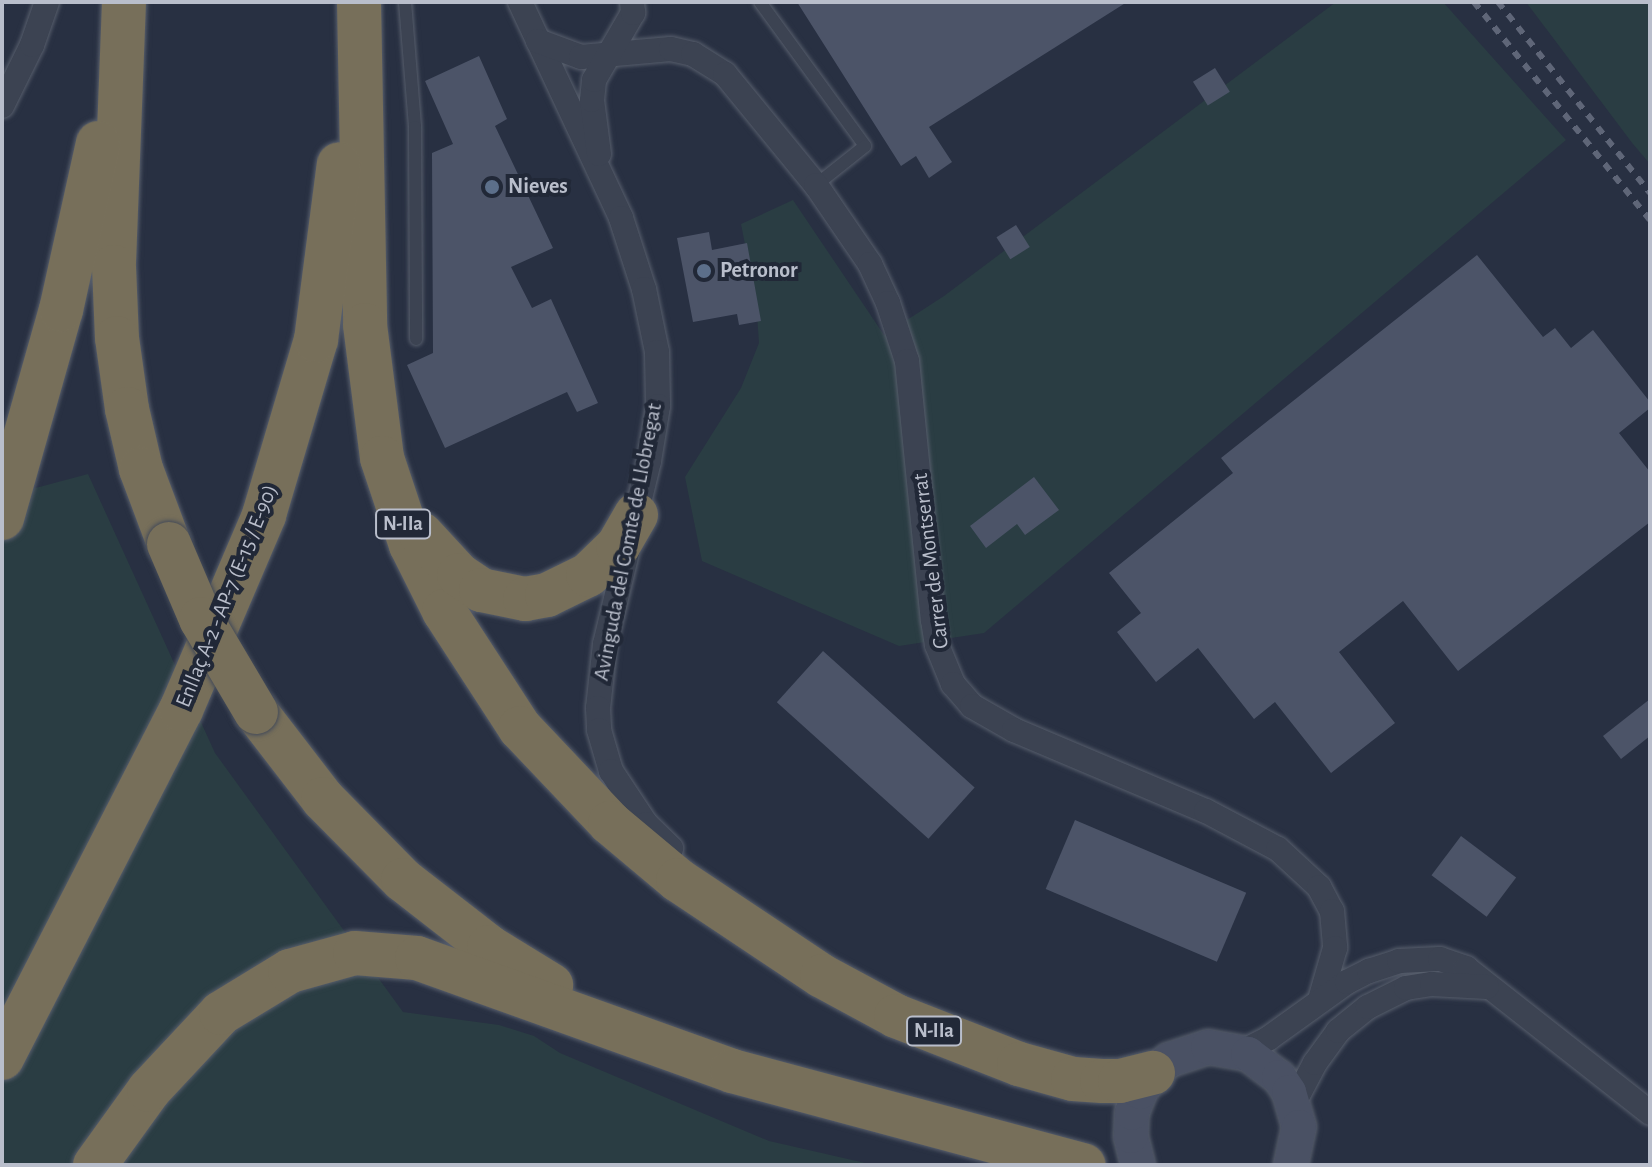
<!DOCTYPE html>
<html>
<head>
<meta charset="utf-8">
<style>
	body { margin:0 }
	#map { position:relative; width:1652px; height:1167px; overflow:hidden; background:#283042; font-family:"Alegreya Sans",sans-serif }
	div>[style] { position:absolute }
	.green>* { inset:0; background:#2a3d43 }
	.building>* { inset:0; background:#4c5468; transform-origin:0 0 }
	.roads { filter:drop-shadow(0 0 2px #575e6c) drop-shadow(0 0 2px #575e6c) }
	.lane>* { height:12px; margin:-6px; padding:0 6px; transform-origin:6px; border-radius:6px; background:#3c4352 }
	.street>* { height:24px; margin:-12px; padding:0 12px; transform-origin:12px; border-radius:12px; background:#3c4352 }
	.secondary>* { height:34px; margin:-17px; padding:0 17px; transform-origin:17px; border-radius:17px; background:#4a5164 }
	.highway>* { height:44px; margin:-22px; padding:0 22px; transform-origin:22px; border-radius:22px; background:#776f5a }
	.rail>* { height:6px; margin-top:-3px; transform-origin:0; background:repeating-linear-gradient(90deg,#5f6678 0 8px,transparent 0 16px) }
	.bridges { filter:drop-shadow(0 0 2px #444b59) drop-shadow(0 0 2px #444b59) }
	.highway-bridge>* { height:44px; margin:-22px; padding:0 22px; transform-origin:22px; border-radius:22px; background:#776f5a }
	.dots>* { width:22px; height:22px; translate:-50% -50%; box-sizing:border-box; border:4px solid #212837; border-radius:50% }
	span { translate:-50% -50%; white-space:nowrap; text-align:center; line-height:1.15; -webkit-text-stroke:8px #212837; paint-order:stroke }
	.shield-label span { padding:2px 6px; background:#212837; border:2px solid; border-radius:6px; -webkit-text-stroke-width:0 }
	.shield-label { font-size:20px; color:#b9becb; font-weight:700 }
	.poi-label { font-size:22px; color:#b9becb; font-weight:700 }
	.left { translate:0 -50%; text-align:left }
	.street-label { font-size:22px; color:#b9becb }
	.frame { position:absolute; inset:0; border:4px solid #b9becb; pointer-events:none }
</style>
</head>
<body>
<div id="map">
	<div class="green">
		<div style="clip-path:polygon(1336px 2px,1443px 2px,1566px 140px,984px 633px,899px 646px,702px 561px,685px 477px,741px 388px,759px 343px,756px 300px,741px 224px,793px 200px,884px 335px,944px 296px)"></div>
		<div style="clip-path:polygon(1526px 2px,1650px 2px,1650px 164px,1633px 144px)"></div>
		<div style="clip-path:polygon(88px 474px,215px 753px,403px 1012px,499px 1025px,534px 1036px,560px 1053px,769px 1141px,874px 1165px,2px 1165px,2px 497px)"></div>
	</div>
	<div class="building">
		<div style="clip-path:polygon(797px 2px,1127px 2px,929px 127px,952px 162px,929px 178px,916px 156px,901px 166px)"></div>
		<div style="clip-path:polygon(479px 56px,507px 119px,495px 126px,553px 248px,511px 267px,532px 308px,551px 299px,598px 403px,577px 412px,567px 392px,445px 448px,407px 365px,433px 353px,432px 153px,453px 144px,425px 81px)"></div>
		<div style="left:1215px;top:68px;width:28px;height:26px;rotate:58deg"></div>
		<div style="left:1016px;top:225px;width:26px;height:23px;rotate:58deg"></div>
		<div style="clip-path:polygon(709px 232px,712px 250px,747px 243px,761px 321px,739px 325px,737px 314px,693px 322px,677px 238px)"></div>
		<div style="clip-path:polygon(1477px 255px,1543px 337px,1555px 328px,1571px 348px,1593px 330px,1650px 402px,1650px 408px,1619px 433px,1650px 472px,1650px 522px,1458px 671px,1403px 601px,1339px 652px,1395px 723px,1331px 773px,1275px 702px,1254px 719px,1198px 648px,1156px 682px,1117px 632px,1141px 613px,1109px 573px,1233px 473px,1221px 458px)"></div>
		<div style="clip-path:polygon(1034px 477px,1059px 510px,1025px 535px,1017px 524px,986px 548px,970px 526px)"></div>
		<div style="left:823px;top:651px;width:204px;height:69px;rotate:42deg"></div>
		<div style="clip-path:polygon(1650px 699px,1650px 736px,1621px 759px,1603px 736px)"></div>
		<div style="left:1075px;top:820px;width:186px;height:75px;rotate:23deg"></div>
		<div style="left:1461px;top:836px;width:69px;height:49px;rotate:37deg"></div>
	</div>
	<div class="roads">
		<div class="lane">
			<div style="left:405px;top:2px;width:125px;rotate:85.4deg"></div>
			<div style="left:415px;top:127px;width:212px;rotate:89.7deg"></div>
			<div style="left:760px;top:2px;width:178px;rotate:53.9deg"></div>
			<div style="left:865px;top:146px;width:63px;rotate:141.5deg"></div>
		</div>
		<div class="street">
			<div style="left:520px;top:2px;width:238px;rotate:64.9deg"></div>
			<div style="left:621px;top:218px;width:75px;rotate:72.1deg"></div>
			<div style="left:644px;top:289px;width:64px;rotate:78.3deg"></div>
			<div style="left:657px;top:352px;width:54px;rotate:88.9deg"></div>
			<div style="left:658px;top:406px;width:56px;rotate:99.3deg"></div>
			<div style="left:649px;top:461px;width:188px;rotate:103.5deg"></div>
			<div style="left:605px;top:644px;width:64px;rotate:96.2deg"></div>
			<div style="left:598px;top:708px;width:22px;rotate:87deg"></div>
			<div style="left:599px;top:730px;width:43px;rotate:73.7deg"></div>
			<div style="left:611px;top:771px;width:64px;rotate:56.6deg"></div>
			<div style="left:646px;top:824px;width:35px;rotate:44deg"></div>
			<div style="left:538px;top:41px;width:46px;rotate:20.4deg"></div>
			<div style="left:581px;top:57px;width:90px;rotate:-5.1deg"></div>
			<div style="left:671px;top:49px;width:23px;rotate:13deg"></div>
			<div style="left:693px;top:54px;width:38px;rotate:32deg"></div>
			<div style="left:725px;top:74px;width:144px;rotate:50.7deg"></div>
			<div style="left:816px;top:185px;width:96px;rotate:55.6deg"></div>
			<div style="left:870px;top:264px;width:43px;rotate:65.2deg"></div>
			<div style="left:888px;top:303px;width:61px;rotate:71.9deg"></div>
			<div style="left:907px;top:361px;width:260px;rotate:84.3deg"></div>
			<div style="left:933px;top:620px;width:25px;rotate:81deg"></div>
			<div style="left:937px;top:645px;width:42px;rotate:67.7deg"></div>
			<div style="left:953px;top:684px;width:29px;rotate:49deg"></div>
			<div style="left:972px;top:706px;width:48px;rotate:29.7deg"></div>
			<div style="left:1014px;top:730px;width:208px;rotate:22.9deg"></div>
			<div style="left:1206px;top:811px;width:81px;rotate:27.8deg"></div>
			<div style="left:1278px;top:849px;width:56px;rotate:42.8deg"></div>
			<div style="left:1319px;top:887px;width:27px;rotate:62deg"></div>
			<div style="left:1332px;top:911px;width:37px;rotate:85deg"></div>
			<div style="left:1335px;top:948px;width:54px;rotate:106.1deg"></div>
			<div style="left:2px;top:106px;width:68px;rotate:-63.8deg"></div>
			<div style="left:32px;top:45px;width:46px;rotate:-70.8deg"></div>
			<div style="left:599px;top:154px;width:54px;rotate:-97.4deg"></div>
			<div style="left:592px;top:100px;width:20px;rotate:-84deg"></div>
			<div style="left:594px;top:80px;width:78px;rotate:-59.8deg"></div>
			<div style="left:633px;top:13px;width:11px;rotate:-95deg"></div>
			<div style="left:1242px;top:1052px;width:30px;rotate:-27deg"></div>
			<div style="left:1269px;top:1038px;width:96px;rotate:-35.7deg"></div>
			<div style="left:1347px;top:982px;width:25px;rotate:-27deg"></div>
			<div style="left:1369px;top:971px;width:32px;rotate:-18deg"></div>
			<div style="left:1399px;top:961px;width:41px;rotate:-2.8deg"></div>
			<div style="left:1440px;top:959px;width:28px;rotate:19deg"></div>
			<div style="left:1466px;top:968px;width:234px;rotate:38.2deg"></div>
			<div style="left:1294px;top:1103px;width:45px;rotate:-62.3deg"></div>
			<div style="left:1315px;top:1063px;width:39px;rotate:-54deg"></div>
			<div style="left:1338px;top:1031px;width:38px;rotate:-39deg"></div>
			<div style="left:1368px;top:1007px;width:42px;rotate:-26.6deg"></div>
			<div style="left:1406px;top:988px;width:26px;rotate:-9deg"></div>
			<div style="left:1432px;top:984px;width:55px;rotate:3.1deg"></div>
		</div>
		<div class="secondary">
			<div style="left:1138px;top:1165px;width:30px;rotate:-104deg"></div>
			<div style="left:1131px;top:1136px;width:23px;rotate:-88deg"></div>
			<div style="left:1132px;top:1113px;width:22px;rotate:-69deg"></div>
			<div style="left:1140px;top:1092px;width:23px;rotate:-56deg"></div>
			<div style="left:1153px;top:1073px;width:21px;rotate:-39deg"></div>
			<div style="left:1169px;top:1060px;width:41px;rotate:-18.4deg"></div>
			<div style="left:1208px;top:1047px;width:41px;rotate:9.9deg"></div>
			<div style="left:1248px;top:1054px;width:39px;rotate:37deg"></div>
			<div style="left:1279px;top:1077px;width:18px;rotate:56deg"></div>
			<div style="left:1289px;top:1092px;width:36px;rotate:74deg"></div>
			<div style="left:1299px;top:1127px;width:39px;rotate:102deg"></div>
		</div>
		<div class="highway">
			<div style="left:124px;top:2px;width:265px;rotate:92.2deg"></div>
			<div style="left:114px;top:267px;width:71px;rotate:87.6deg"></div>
			<div style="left:117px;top:338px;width:72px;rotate:82deg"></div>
			<div style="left:127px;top:409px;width:62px;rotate:76.9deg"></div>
			<div style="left:141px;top:469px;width:80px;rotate:69.5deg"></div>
			<div style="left:359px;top:2px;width:323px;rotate:88.9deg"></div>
			<div style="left:365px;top:325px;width:134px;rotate:82.7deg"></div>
			<div style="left:382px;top:458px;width:92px;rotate:71.6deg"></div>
			<div style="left:411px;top:545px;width:74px;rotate:63.4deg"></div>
			<div style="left:444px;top:611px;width:140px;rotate:57deg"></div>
			<div style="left:520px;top:728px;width:131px;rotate:46.5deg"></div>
			<div style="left:610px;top:823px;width:89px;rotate:40deg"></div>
			<div style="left:678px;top:880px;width:173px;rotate:33.7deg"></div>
			<div style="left:822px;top:976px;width:84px;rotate:28.4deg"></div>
			<div style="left:896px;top:1016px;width:132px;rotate:21.3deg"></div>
			<div style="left:1019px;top:1064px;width:56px;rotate:15.5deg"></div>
			<div style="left:1073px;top:1079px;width:29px;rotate:4deg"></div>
			<div style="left:1102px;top:1081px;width:18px"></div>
			<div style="left:1120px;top:1081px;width:34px;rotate:-14deg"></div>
			<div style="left:2px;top:518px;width:216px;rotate:-74.2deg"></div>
			<div style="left:61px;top:310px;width:171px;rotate:-77.5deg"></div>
			<div style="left:421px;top:534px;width:56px;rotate:47.2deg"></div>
			<div style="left:459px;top:575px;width:27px;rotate:34deg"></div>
			<div style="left:481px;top:590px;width:45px;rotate:11.6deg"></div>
			<div style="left:525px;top:599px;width:22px;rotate:-10deg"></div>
			<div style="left:547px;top:595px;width:46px;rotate:-26deg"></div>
			<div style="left:588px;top:575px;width:42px;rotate:-44deg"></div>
			<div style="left:618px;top:546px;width:36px;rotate:-60deg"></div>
			<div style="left:256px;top:712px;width:110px;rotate:52.4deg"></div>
			<div style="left:323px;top:799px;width:114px;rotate:45.4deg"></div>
			<div style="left:403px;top:880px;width:109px;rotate:37.9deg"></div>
			<div style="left:489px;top:947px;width:73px;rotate:31.5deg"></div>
			<div style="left:2px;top:1058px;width:391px;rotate:-62.8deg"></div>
			<div style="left:181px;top:710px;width:212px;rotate:-66.9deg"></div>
			<div style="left:264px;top:515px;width:183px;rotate:-73.5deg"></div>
			<div style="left:316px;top:340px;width:177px;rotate:-82.6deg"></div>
			<div style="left:95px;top:1165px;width:92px;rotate:-54.2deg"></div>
			<div style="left:149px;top:1090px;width:105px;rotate:-46.9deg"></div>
			<div style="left:221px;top:1013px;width:81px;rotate:-31.3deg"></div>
			<div style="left:290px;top:971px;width:67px;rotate:-15.5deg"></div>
			<div style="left:355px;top:953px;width:62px;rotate:4.6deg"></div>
			<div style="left:417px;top:958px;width:335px;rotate:19.7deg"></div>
			<div style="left:732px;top:1071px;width:364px;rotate:15deg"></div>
		</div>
	</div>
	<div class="rail">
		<div style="left:1474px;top:2px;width:280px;rotate:51.1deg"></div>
		<div style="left:1498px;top:2px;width:244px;rotate:51.5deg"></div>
	</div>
	<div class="bridges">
		<div class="highway-bridge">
			<div style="left:169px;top:544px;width:82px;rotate:66.9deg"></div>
			<div style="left:201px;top:619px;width:108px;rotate:59.4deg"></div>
		</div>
	</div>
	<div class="dots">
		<div style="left:492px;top:187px;background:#5c6f8a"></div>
		<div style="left:704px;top:271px;background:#5c6f8a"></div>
	</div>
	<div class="shield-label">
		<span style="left:403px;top:524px">N-IIa</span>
		<span style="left:934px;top:1031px">N-IIa</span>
	</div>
	<div class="poi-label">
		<span class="left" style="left:508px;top:187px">Nieves</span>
		<span class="left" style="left:720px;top:271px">Petronor</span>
	</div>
	<div class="street-label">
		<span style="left:628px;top:542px;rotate:-79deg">Avinguda del Comte de Llobregat</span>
		<span style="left:931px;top:561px;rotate:-97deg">Carrer de Montserrat</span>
		<span style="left:227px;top:596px;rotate:-68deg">Enllaç A-2 - AP-7 (E-15 / E-90)</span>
	</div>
	<div class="frame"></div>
</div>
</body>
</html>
